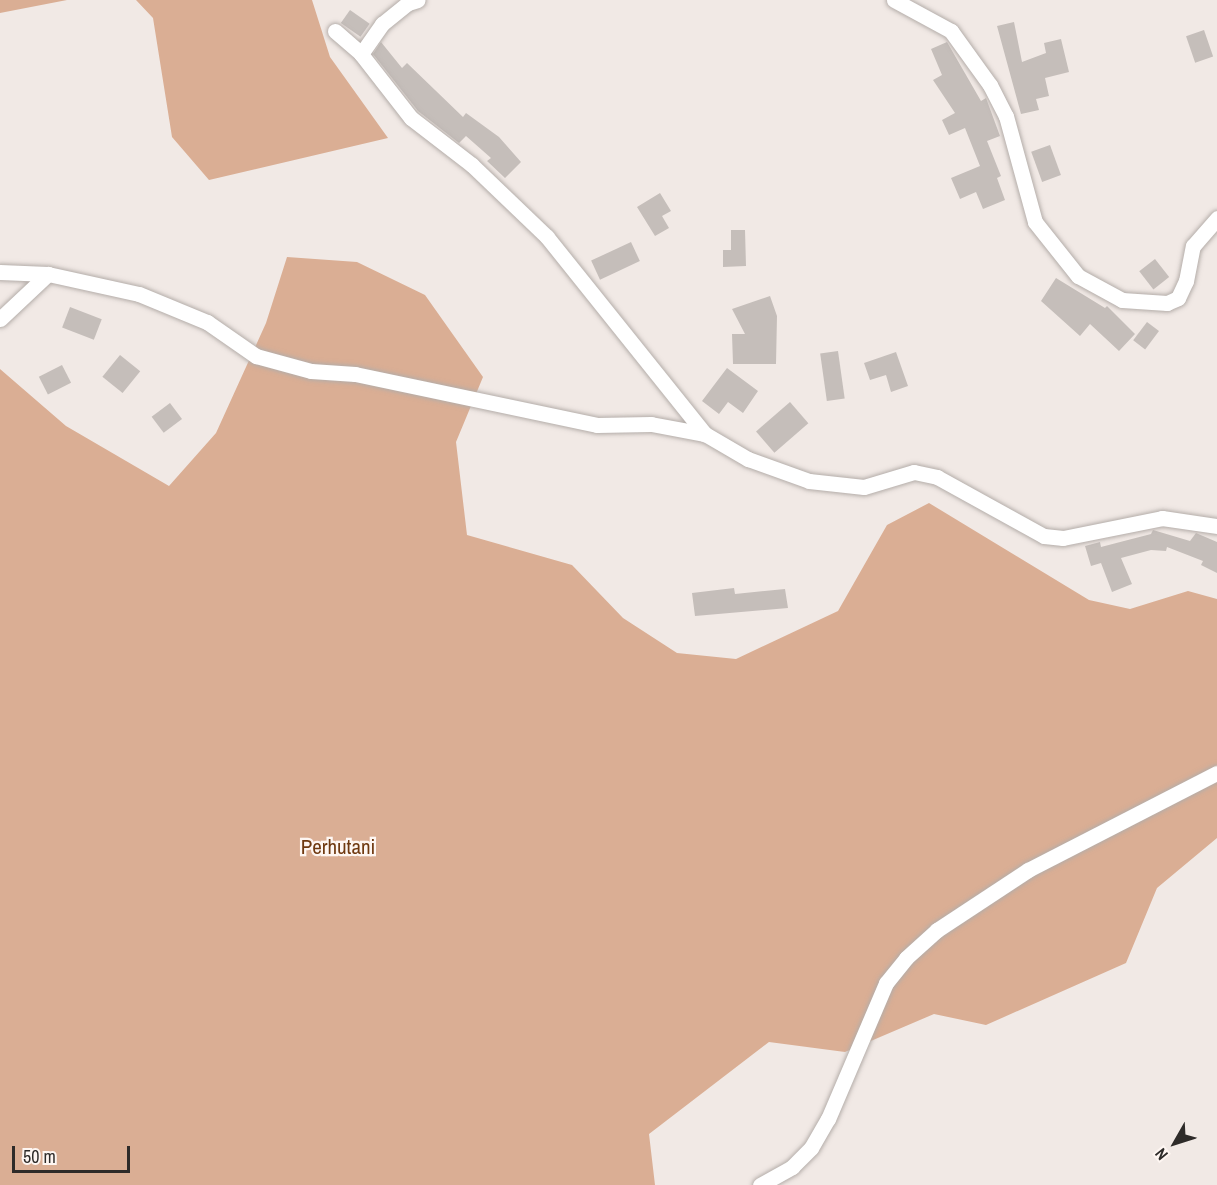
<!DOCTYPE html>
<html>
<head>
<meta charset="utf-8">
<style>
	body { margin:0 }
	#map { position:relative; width:1217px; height:1185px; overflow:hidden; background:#f1e9e5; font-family:"Archivo Narrow",sans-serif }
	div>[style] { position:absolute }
	.forest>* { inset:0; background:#daae94 }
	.building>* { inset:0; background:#c5beba; transform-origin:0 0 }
	.roads { filter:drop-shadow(0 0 2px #b4ada9) drop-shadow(0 0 2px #b4ada9) }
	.minor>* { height:15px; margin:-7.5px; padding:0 7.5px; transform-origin:7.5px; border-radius:7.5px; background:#fff }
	span { translate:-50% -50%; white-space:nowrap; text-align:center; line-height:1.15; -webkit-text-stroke:4.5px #fef6f2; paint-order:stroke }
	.park-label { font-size:21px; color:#6f3910 }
	.north { position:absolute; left:1145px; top:1113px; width:60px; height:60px; -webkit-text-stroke:4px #fef6f2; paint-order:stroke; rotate:231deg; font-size:16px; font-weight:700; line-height:24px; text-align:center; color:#2e2b29 }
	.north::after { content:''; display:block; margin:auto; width:21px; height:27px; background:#2e2b29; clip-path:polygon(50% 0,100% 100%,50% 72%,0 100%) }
	.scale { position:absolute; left:12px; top:1146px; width:118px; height:27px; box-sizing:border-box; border:3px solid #2e2b29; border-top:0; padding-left:8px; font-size:18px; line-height:21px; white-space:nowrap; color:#2e2b29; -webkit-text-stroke:4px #fef6f2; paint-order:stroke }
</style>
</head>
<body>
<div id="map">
	<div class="forest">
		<div style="clip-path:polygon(0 0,67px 0,0 13px)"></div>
		<div style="clip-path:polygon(136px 0,312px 0,330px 57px,388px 138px,209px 180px,172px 137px,153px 18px)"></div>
		<div style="clip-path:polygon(287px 257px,357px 262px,425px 295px,483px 377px,456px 442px,467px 535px,572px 565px,623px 618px,677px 653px,736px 659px,838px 611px,887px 525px,929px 503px,1089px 600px,1130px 609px,1188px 591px,1217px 599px,1217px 838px,1157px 888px,1126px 963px,986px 1025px,934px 1014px,845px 1052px,769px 1042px,649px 1134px,655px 1185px,0 1185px,0 369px,66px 426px,169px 486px,216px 433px,266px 323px)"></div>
	</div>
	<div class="building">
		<div style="left:350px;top:10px;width:24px;height:16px;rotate:35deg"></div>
		<div style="clip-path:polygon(1014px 22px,1022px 62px,1046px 53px,1044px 43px,1061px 39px,1069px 72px,1045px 78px,1049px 96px,1036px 99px,1039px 110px,1021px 114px,997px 26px)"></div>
		<div style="left:1204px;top:30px;width:28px;height:19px;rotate:71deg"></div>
		<div style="clip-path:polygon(381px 42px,402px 68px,407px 63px,463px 117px,466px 113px,499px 137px,521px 162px,505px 178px,487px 161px,491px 158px,466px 136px,459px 143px,418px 111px,373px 54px)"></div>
		<div style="clip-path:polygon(947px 42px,981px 101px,986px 98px,1000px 136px,987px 141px,1001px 176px,997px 178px,1005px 200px,983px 209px,976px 192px,960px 199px,951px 178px,980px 166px,965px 128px,949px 135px,942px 120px,955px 113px,933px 80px,942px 75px,931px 49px)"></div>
		<div style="left:1050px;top:145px;width:32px;height:20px;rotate:70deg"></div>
		<div style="clip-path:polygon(660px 193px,671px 211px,662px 216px,669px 228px,655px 236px,637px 207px)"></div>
		<div style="clip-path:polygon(731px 230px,745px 230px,746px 266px,723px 267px,723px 250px,731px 250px)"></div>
		<div style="left:631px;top:242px;width:21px;height:44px;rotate:65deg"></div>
		<div style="left:1155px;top:259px;width:23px;height:20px;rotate:52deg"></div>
		<div style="clip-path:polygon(1056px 278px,1105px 308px,1107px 306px,1135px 334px,1119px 351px,1090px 324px,1080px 336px,1041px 301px)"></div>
		<div style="clip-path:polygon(770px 296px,777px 316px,776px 364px,733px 364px,732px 334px,745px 334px,732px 309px)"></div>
		<div style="left:70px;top:307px;width:34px;height:22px;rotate:21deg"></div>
		<div style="left:1147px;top:322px;width:15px;height:23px;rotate:37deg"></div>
		<div style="left:838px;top:351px;width:48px;height:18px;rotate:82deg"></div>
		<div style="clip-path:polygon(896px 352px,908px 386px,891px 392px,886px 375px,870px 380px,864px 363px)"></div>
		<div style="left:120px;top:355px;width:26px;height:28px;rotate:39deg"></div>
		<div style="left:62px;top:365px;width:20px;height:26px;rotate:63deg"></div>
		<div style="clip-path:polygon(727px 368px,758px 391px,743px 413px,728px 402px,719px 414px,702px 401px)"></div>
		<div style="left:790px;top:402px;width:28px;height:45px;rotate:49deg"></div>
		<div style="left:170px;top:403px;width:20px;height:23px;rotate:53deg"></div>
		<div style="clip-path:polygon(1153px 530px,1190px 541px,1196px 533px,1217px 542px,1217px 573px,1201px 565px,1203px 561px,1167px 547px,1166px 551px,1151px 550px,1121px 558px,1132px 584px,1112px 592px,1101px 563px,1091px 566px,1085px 546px,1100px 542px,1101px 547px,1151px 534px)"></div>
		<div style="clip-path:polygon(734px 588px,735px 594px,785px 589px,788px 608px,695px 616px,692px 593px)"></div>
	</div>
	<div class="roads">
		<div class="minor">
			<div style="left:894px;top:0;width:65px;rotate:28.5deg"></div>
			<div style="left:951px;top:31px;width:67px;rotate:54.2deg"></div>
			<div style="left:990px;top:85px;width:35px;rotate:63deg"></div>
			<div style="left:1006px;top:116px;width:110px;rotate:74.7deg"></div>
			<div style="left:1035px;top:222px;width:69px;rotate:51.5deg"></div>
			<div style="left:1078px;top:276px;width:50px;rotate:28.6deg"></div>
			<div style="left:1122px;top:300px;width:45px;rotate:3.8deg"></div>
			<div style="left:1167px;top:303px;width:12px;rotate:-24deg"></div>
			<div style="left:1178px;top:298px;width:19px;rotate:-65deg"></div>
			<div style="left:1186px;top:281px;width:36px;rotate:-79deg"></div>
			<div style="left:1193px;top:246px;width:37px;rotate:-49deg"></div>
			<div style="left:335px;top:31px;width:35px;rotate:41deg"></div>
			<div style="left:361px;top:54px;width:81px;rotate:52deg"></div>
			<div style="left:411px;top:118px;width:77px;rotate:37.6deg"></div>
			<div style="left:472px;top:165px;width:104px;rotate:43.8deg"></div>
			<div style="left:547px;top:237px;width:253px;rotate:51.3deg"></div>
			<div style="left:705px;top:434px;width:50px;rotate:30.2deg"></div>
			<div style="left:748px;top:459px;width:65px;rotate:19.8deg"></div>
			<div style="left:809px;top:481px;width:55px;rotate:6.2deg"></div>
			<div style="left:864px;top:487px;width:52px;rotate:-16.7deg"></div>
			<div style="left:914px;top:472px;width:24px;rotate:12deg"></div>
			<div style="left:937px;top:477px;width:122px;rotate:28.9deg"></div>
			<div style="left:1044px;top:536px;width:19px;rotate:6deg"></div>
			<div style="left:1063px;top:538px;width:101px;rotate:-11.4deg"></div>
			<div style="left:1162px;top:518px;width:56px;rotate:8.3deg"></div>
			<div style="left:361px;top:54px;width:37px;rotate:-55deg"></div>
			<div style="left:382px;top:24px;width:33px;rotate:-39deg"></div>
			<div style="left:408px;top:3px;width:10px;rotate:-17deg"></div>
			<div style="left:0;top:272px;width:48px;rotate:2.4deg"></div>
			<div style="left:48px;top:274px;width:93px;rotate:12.4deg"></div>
			<div style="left:139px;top:294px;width:74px;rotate:22.4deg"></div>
			<div style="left:207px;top:322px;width:60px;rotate:34.8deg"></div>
			<div style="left:256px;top:356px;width:57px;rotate:15.3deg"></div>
			<div style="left:311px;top:371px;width:44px;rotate:3.9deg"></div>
			<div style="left:355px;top:374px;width:247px;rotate:11.9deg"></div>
			<div style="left:597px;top:425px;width:54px;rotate:-1.1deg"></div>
			<div style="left:651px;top:424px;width:55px;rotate:10.5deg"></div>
			<div style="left:0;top:319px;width:66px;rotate:-43.2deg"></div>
			<div style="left:760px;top:1185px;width:37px;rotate:-29deg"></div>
			<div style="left:792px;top:1167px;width:27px;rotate:-45deg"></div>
			<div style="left:811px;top:1148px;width:34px;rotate:-60deg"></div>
			<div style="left:828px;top:1119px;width:148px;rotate:-66.9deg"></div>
			<div style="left:886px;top:983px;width:32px;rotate:-51deg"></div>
			<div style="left:906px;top:958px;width:42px;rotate:-42.1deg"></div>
			<div style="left:937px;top:930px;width:109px;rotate:-33.4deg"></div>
			<div style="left:1028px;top:870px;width:212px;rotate:-27.2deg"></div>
		</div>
	</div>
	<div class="park-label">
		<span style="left:338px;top:847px">Perhutani</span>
	</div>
	<div class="north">N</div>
	<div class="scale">50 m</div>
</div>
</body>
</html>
